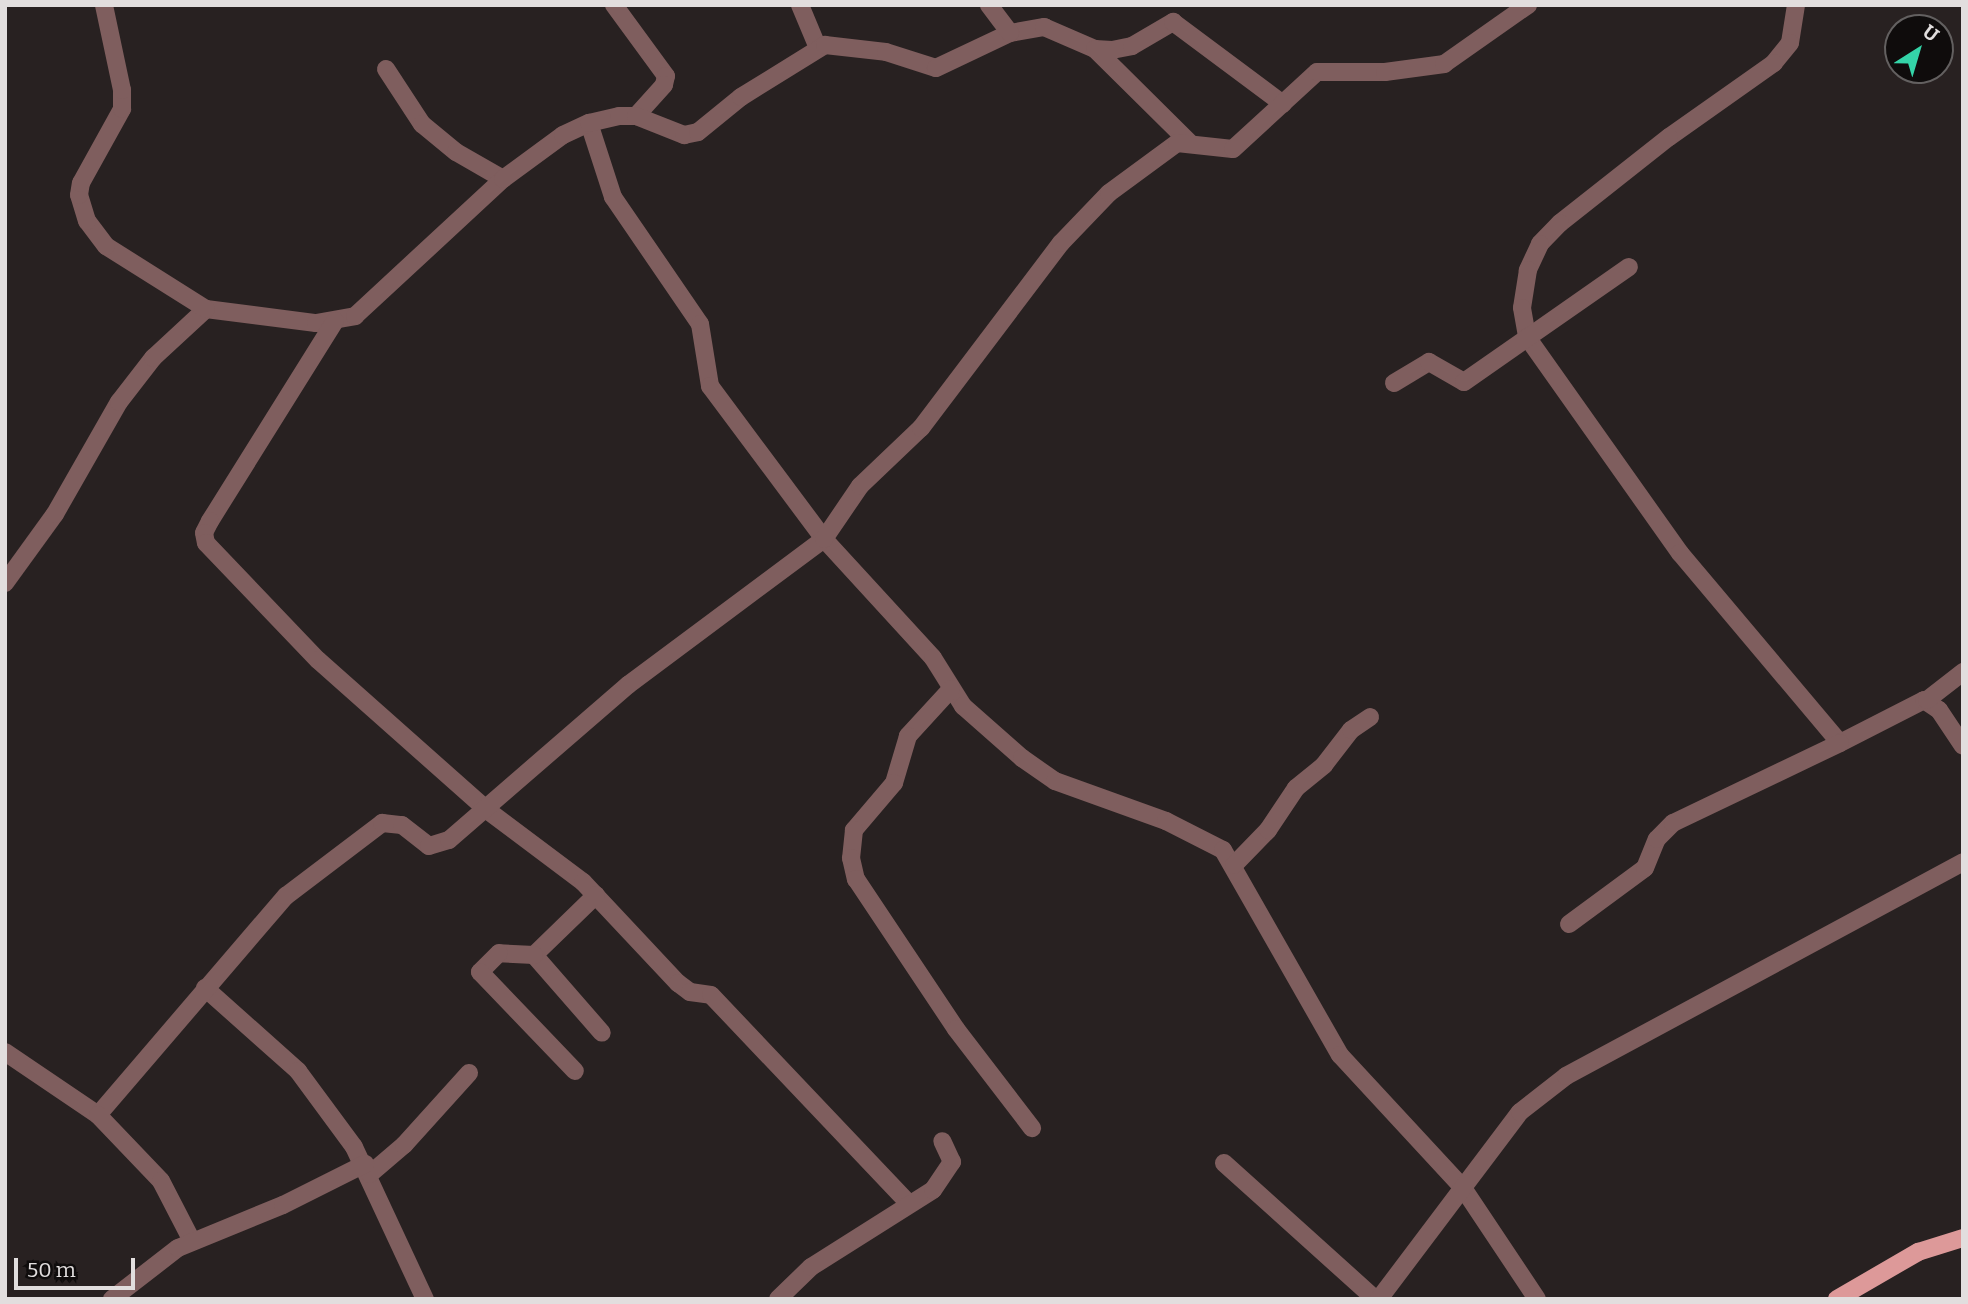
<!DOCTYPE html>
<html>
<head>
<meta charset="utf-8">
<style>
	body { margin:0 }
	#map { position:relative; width:1968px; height:1304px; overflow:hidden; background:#282121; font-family:Bitter,serif }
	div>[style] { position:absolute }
	.minor>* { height:18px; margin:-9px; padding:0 9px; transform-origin:9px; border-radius:9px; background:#7f5e5e }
	.major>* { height:18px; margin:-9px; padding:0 9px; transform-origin:9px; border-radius:9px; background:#d99 }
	span { translate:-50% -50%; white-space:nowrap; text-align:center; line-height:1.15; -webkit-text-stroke:5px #0f0c0c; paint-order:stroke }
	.frame { position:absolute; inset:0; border:7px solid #e2dede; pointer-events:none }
	.north { position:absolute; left:1884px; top:14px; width:70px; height:70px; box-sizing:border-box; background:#0f0c0c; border:2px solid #636060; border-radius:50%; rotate:37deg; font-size:19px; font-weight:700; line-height:28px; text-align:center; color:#e2dede }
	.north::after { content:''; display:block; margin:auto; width:24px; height:32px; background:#34d4a8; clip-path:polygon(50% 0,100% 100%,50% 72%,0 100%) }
	.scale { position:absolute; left:14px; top:1258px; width:121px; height:32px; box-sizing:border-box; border:4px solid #e2dede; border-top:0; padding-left:9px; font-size:21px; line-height:24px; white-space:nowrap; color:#e2dede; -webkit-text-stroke:5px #0f0c0c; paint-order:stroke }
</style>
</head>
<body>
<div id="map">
	<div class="minor">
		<div style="left:614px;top:5px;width:88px;rotate:53.8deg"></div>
		<div style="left:666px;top:76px;width:9px;rotate:103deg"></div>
		<div style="left:664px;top:85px;width:42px;rotate:132.1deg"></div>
		<div style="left:800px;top:5px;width:47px;rotate:67.3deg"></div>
		<div style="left:1796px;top:5px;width:38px;rotate:99deg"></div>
		<div style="left:1790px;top:43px;width:26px;rotate:129deg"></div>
		<div style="left:1774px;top:63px;width:128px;rotate:144.8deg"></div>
		<div style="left:1669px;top:137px;width:139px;rotate:141.7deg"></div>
		<div style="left:1560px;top:223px;width:29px;rotate:134deg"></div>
		<div style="left:1540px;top:244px;width:29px;rotate:115deg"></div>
		<div style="left:1528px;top:270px;width:38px;rotate:99deg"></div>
		<div style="left:1522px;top:308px;width:29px;rotate:80deg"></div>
		<div style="left:1527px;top:337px;width:265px;rotate:54.7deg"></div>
		<div style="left:1680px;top:553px;width:248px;rotate:49.9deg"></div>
		<div style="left:1840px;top:743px;width:94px;rotate:-27.1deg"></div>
		<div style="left:1924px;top:700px;width:18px;rotate:34deg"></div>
		<div style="left:1939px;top:710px;width:43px;rotate:56.3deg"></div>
		<div style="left:1010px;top:33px;width:35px;rotate:-10deg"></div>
		<div style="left:1044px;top:27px;width:56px;rotate:23.3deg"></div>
		<div style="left:1095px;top:49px;width:17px;rotate:3deg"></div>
		<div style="left:1112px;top:50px;width:20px;rotate:-11deg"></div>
		<div style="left:1132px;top:46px;width:48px;rotate:-30.3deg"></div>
		<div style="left:1173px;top:22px;width:137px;rotate:36.7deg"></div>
		<div style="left:1095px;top:49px;width:132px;rotate:44.7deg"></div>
		<div style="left:386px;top:69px;width:66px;rotate:56.8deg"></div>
		<div style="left:422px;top:124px;width:44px;rotate:39.5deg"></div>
		<div style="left:456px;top:152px;width:54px;rotate:29.9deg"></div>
		<div style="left:589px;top:123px;width:78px;rotate:72deg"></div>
		<div style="left:613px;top:197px;width:154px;rotate:55.6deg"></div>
		<div style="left:700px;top:324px;width:63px;rotate:80.8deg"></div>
		<div style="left:710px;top:386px;width:191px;rotate:53.3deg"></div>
		<div style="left:824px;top:539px;width:161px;rotate:47.5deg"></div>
		<div style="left:933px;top:658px;width:57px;rotate:58deg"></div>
		<div style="left:963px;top:706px;width:79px;rotate:41.4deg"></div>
		<div style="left:1022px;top:758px;width:40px;rotate:34.9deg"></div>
		<div style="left:1055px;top:781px;width:118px;rotate:19.8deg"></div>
		<div style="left:1166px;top:821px;width:64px;rotate:27deg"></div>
		<div style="left:1223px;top:850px;width:236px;rotate:60.3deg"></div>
		<div style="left:1340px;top:1055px;width:181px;rotate:47.2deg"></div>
		<div style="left:1463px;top:1188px;width:133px;rotate:56.3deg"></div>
		<div style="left:206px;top:309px;width:111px;rotate:7.3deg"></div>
		<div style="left:316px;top:323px;width:40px;rotate:-10deg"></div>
		<div style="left:355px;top:316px;width:202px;rotate:-42.8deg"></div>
		<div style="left:503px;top:179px;width:74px;rotate:-36.3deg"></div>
		<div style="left:563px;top:135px;width:29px;rotate:-25deg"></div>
		<div style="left:589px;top:123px;width:31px;rotate:-13deg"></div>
		<div style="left:619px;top:116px;width:17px"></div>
		<div style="left:636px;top:116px;width:52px;rotate:21.6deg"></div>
		<div style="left:684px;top:135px;width:14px;rotate:-12deg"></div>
		<div style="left:698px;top:132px;width:55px;rotate:-39.1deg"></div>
		<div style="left:741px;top:97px;width:99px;rotate:-31.8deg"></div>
		<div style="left:825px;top:45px;width:61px;rotate:6.5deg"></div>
		<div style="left:886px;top:52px;width:52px;rotate:17.7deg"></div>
		<div style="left:936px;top:68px;width:82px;rotate:-25.3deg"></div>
		<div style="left:1010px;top:33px;width:35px;rotate:-127deg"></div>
		<div style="left:335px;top:321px;width:236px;rotate:122deg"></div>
		<div style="left:210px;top:521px;width:13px;rotate:117deg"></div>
		<div style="left:204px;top:533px;width:10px;rotate:79deg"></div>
		<div style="left:206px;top:543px;width:162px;rotate:46.3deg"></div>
		<div style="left:318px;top:660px;width:226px;rotate:41.6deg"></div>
		<div style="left:487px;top:810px;width:120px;rotate:36.9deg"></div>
		<div style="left:583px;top:882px;width:139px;rotate:46.8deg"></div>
		<div style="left:678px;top:983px;width:15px;rotate:37deg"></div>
		<div style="left:690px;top:992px;width:21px;rotate:8deg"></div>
		<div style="left:711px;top:995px;width:288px;rotate:46.5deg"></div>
		<div style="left:1394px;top:383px;width:41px;rotate:-31deg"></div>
		<div style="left:1429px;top:362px;width:40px;rotate:29.7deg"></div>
		<div style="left:1464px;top:382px;width:201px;rotate:-34.9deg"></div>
		<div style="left:5px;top:583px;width:85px;rotate:-54.1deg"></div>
		<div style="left:55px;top:514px;width:129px;rotate:-60.3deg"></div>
		<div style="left:119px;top:402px;width:56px;rotate:-52.3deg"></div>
		<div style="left:153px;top:358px;width:72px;rotate:-42.8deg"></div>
		<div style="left:206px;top:309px;width:118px;rotate:-147.8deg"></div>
		<div style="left:106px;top:246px;width:31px;rotate:-127deg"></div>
		<div style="left:87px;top:221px;width:27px;rotate:-107deg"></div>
		<div style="left:79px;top:195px;width:12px;rotate:-81deg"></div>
		<div style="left:81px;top:183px;width:85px;rotate:-61deg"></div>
		<div style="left:122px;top:109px;width:19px;rotate:-90deg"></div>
		<div style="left:122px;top:90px;width:87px;rotate:-102deg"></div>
		<div style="left:951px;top:689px;width:64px;rotate:132.5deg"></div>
		<div style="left:908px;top:736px;width:49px;rotate:106.6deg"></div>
		<div style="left:894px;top:783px;width:62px;rotate:130.4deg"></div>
		<div style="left:854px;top:830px;width:28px;rotate:96deg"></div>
		<div style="left:851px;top:858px;width:22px;rotate:77deg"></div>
		<div style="left:856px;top:879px;width:180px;rotate:56.3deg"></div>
		<div style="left:956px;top:1029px;width:125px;rotate:52.5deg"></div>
		<div style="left:1927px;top:700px;width:46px;rotate:-37.9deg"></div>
		<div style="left:1234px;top:865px;width:49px;rotate:-45.8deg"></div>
		<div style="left:1268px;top:830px;width:50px;rotate:-56.3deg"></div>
		<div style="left:1296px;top:788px;width:36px;rotate:-39deg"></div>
		<div style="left:1324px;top:765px;width:44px;rotate:-52.4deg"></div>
		<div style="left:1351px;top:730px;width:23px;rotate:-34deg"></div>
		<div style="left:596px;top:895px;width:86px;rotate:135.9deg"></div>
		<div style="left:534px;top:955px;width:103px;rotate:48.9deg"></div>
		<div style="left:1569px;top:924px;width:94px;rotate:-36.4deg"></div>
		<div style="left:1645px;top:868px;width:31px;rotate:-68deg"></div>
		<div style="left:1657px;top:839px;width:23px;rotate:-45deg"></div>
		<div style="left:1673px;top:823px;width:185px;rotate:-25.6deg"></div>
		<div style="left:534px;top:955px;width:35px;rotate:-177deg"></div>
		<div style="left:499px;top:953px;width:27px;rotate:135deg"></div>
		<div style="left:480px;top:972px;width:137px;rotate:46.2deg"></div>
		<div style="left:205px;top:988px;width:125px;rotate:41.7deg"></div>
		<div style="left:298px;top:1071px;width:94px;rotate:53.6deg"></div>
		<div style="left:354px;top:1147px;width:168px;rotate:65deg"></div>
		<div style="left:5px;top:1052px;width:112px;rotate:34.1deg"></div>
		<div style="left:98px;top:1115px;width:289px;rotate:-49.4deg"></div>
		<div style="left:286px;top:896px;width:121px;rotate:-37.2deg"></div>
		<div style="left:382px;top:823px;width:20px;rotate:6deg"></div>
		<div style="left:402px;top:825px;width:34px;rotate:38deg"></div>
		<div style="left:429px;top:846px;width:21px;rotate:-17deg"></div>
		<div style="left:449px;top:840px;width:237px;rotate:-40.9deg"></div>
		<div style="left:628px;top:685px;width:244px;rotate:-36.7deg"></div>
		<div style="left:824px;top:539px;width:64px;rotate:-55.8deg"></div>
		<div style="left:860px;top:486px;width:84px;rotate:-43.6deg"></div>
		<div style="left:921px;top:428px;width:232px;rotate:-52.9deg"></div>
		<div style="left:1061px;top:243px;width:69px;rotate:-46.2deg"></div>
		<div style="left:1109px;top:193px;width:84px;rotate:-36.3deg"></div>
		<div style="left:1177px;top:143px;width:56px;rotate:6.1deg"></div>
		<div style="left:1233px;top:149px;width:114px;rotate:-42.5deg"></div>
		<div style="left:1317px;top:72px;width:68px"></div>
		<div style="left:1385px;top:72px;width:60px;rotate:-7.7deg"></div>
		<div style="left:1444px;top:64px;width:103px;rotate:-35.1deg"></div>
		<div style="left:98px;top:1115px;width:91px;rotate:46.3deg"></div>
		<div style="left:161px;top:1181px;width:68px;rotate:62.7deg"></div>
		<div style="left:1224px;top:1163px;width:203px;rotate:42deg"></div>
		<div style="left:370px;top:1174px;width:45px;rotate:-40.5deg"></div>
		<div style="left:404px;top:1145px;width:97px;rotate:-47.9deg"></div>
		<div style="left:112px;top:1299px;width:83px;rotate:-37.7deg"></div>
		<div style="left:178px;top:1248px;width:113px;rotate:-22.3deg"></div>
		<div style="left:283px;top:1205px;width:92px;rotate:-26.6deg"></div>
		<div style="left:778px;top:1299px;width:46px;rotate:-44.1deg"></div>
		<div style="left:811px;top:1267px;width:144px;rotate:-32.3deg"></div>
		<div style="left:933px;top:1190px;width:34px;rotate:-56deg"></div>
		<div style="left:952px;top:1162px;width:23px;rotate:-115deg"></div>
		<div style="left:1379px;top:1299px;width:234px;rotate:-53deg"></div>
		<div style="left:1520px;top:1112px;width:58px;rotate:-38deg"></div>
		<div style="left:1566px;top:1076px;width:451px;rotate:-28.3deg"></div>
	</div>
	<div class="major">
		<div style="left:1837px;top:1299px;width:94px;rotate:-30.1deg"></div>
		<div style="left:1918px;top:1252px;width:47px;rotate:-17.3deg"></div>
	</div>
	<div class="frame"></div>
	<div class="north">U</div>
	<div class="scale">50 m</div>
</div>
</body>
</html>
